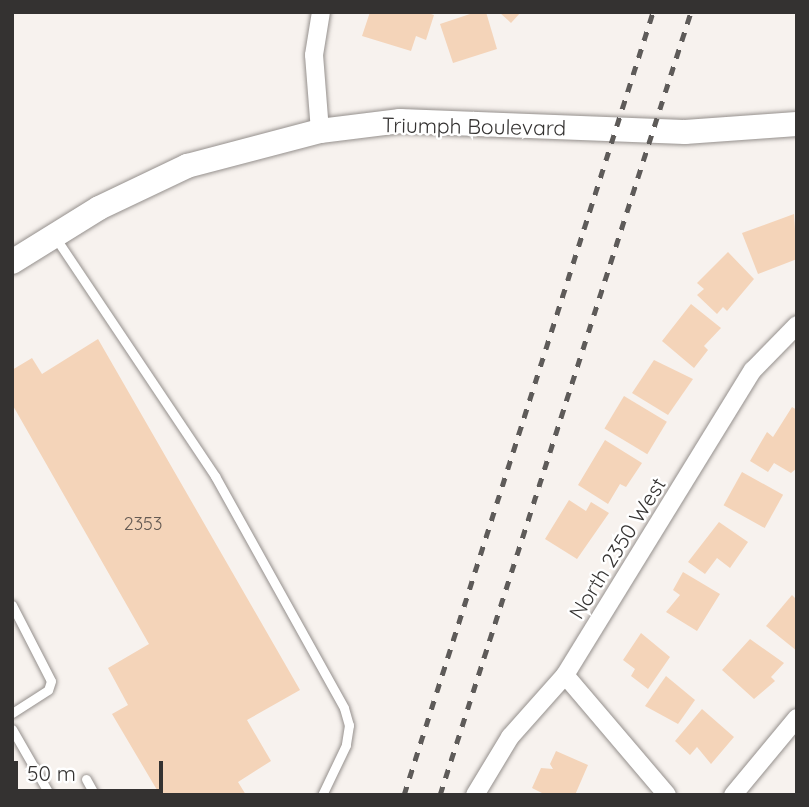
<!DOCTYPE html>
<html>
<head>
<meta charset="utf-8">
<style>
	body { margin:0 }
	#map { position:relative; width:809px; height:807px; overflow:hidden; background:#f7f2ee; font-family:Quicksand,sans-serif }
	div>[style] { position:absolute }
	.building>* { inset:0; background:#f4d4b9; transform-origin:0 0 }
	.roads { filter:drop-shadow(0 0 2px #95908d) drop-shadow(0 0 2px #95908d) }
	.lane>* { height:9px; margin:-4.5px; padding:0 4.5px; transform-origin:4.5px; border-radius:4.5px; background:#fff }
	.street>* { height:18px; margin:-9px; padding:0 9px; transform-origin:9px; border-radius:9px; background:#fff }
	.secondary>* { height:24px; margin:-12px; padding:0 12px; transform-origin:12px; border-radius:12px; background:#fff }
	.rail>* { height:5px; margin-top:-2.5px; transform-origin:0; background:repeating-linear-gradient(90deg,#5e5b59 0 9px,transparent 0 18px) }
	span { translate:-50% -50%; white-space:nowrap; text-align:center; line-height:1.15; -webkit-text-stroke:5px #fff; paint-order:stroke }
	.number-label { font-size:18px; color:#645a53 }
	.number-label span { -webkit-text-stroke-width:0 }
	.street-label { font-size:21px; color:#343231 }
	.frame { position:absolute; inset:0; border:14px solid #343231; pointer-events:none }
	.scale { position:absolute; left:14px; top:761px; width:149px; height:32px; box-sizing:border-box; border:4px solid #343231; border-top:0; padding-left:9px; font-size:21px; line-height:24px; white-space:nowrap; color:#343231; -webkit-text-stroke:5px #fff; paint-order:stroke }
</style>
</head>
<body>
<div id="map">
	<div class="building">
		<div style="clip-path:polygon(370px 12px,425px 12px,434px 15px,426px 40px,416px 36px,411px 51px,362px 36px)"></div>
		<div style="clip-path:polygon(476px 12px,486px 12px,497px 49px,453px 63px,440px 24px)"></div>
		<div style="clip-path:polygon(499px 12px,521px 12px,511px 23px)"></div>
		<div style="clip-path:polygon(794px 214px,797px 259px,758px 274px,742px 233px)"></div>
		<div style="clip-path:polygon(728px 252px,754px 279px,727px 311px,723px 307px,717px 314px,697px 295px,704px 289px,697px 283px)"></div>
		<div style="clip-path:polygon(691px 304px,721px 328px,704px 346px,708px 350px,694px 368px,662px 341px)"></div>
		<div style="clip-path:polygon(98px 339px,300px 690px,247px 720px,271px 761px,238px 782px,246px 795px,160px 795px,112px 714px,128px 705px,108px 668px,149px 644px,12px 404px,12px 370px,32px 358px,42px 374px)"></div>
		<div style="clip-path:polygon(654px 360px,693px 379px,668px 415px,632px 393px)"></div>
		<div style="left:624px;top:396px;width:50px;height:38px;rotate:31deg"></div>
		<div style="clip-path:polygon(792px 407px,797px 410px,797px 468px,791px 473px,774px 463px,768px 472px,750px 461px,767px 432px,773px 437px)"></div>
		<div style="clip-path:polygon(605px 440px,642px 463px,626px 487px,620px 484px,608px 504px,578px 485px)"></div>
		<div style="left:742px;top:472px;width:47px;height:38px;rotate:29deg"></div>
		<div style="clip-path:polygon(569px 500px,586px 511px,591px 502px,609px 513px,577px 559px,545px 539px)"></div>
		<div style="clip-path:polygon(719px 522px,748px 542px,730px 568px,717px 558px,705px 574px,688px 562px)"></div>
		<div style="clip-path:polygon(683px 572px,720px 594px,697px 631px,666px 612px,680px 595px,673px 590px)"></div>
		<div style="clip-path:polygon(792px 595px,797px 600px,797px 651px,766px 626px)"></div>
		<div style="clip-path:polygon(641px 633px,670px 657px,648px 689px,631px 676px,635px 669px,623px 660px)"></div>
		<div style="clip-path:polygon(750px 639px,784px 663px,771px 677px,775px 681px,754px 699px,722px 670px)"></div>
		<div style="clip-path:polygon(666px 676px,695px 700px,678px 724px,645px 706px)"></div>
		<div style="clip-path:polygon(702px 709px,734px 737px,711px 764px,697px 747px,690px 755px,675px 741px)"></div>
		<div style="clip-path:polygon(556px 751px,588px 765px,575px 795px,546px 795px,532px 788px,541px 768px,553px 769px,550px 764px)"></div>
	</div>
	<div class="roads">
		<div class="lane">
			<div style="left:55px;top:237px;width:288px;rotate:56.2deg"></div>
			<div style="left:215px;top:476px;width:265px;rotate:60.9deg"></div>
			<div style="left:344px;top:708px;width:18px;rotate:74deg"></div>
			<div style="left:349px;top:725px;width:20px;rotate:99deg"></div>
			<div style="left:346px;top:745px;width:55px;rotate:115.6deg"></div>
			<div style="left:12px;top:605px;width:85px;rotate:62.8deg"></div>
			<div style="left:51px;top:681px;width:9px;rotate:108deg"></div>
			<div style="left:48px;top:690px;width:43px;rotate:147.4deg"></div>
			<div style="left:12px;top:729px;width:76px;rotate:60.1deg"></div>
			<div style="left:86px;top:779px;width:18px;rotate:61deg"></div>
		</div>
		<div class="street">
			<div style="left:320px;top:131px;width:76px;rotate:-94.5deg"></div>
			<div style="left:314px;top:55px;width:44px;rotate:-80.8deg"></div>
			<div style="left:565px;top:675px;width:157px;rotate:49.6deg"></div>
			<div style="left:475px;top:795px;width:68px;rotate:-58.9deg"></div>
			<div style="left:510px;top:737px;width:83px;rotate:-48.4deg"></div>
			<div style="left:565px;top:675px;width:358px;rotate:-58.4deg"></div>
			<div style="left:753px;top:370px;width:63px;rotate:-45.6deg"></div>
			<div style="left:733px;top:795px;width:100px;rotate:-50.3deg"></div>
		</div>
		<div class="secondary">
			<div style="left:12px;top:262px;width:102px;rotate:-31.8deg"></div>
			<div style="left:99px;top:208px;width:98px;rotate:-25.5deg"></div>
			<div style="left:187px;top:166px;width:138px;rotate:-14.7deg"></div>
			<div style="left:320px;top:131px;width:81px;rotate:-7.1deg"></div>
			<div style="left:400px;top:121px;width:285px;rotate:2.2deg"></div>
			<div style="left:685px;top:132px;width:112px;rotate:-4.1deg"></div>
		</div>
	</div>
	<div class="rail">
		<div style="left:404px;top:795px;width:822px;rotate:-72.36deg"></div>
		<div style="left:440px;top:795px;width:822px;rotate:-72.23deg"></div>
	</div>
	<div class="number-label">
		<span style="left:143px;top:524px">2353</span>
	</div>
	<div class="street-label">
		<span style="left:474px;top:126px;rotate:1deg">Triumph Boulevard</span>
		<span style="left:617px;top:548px;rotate:-58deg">North 2350 West</span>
	</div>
	<div class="frame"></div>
	<div class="scale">50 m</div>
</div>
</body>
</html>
